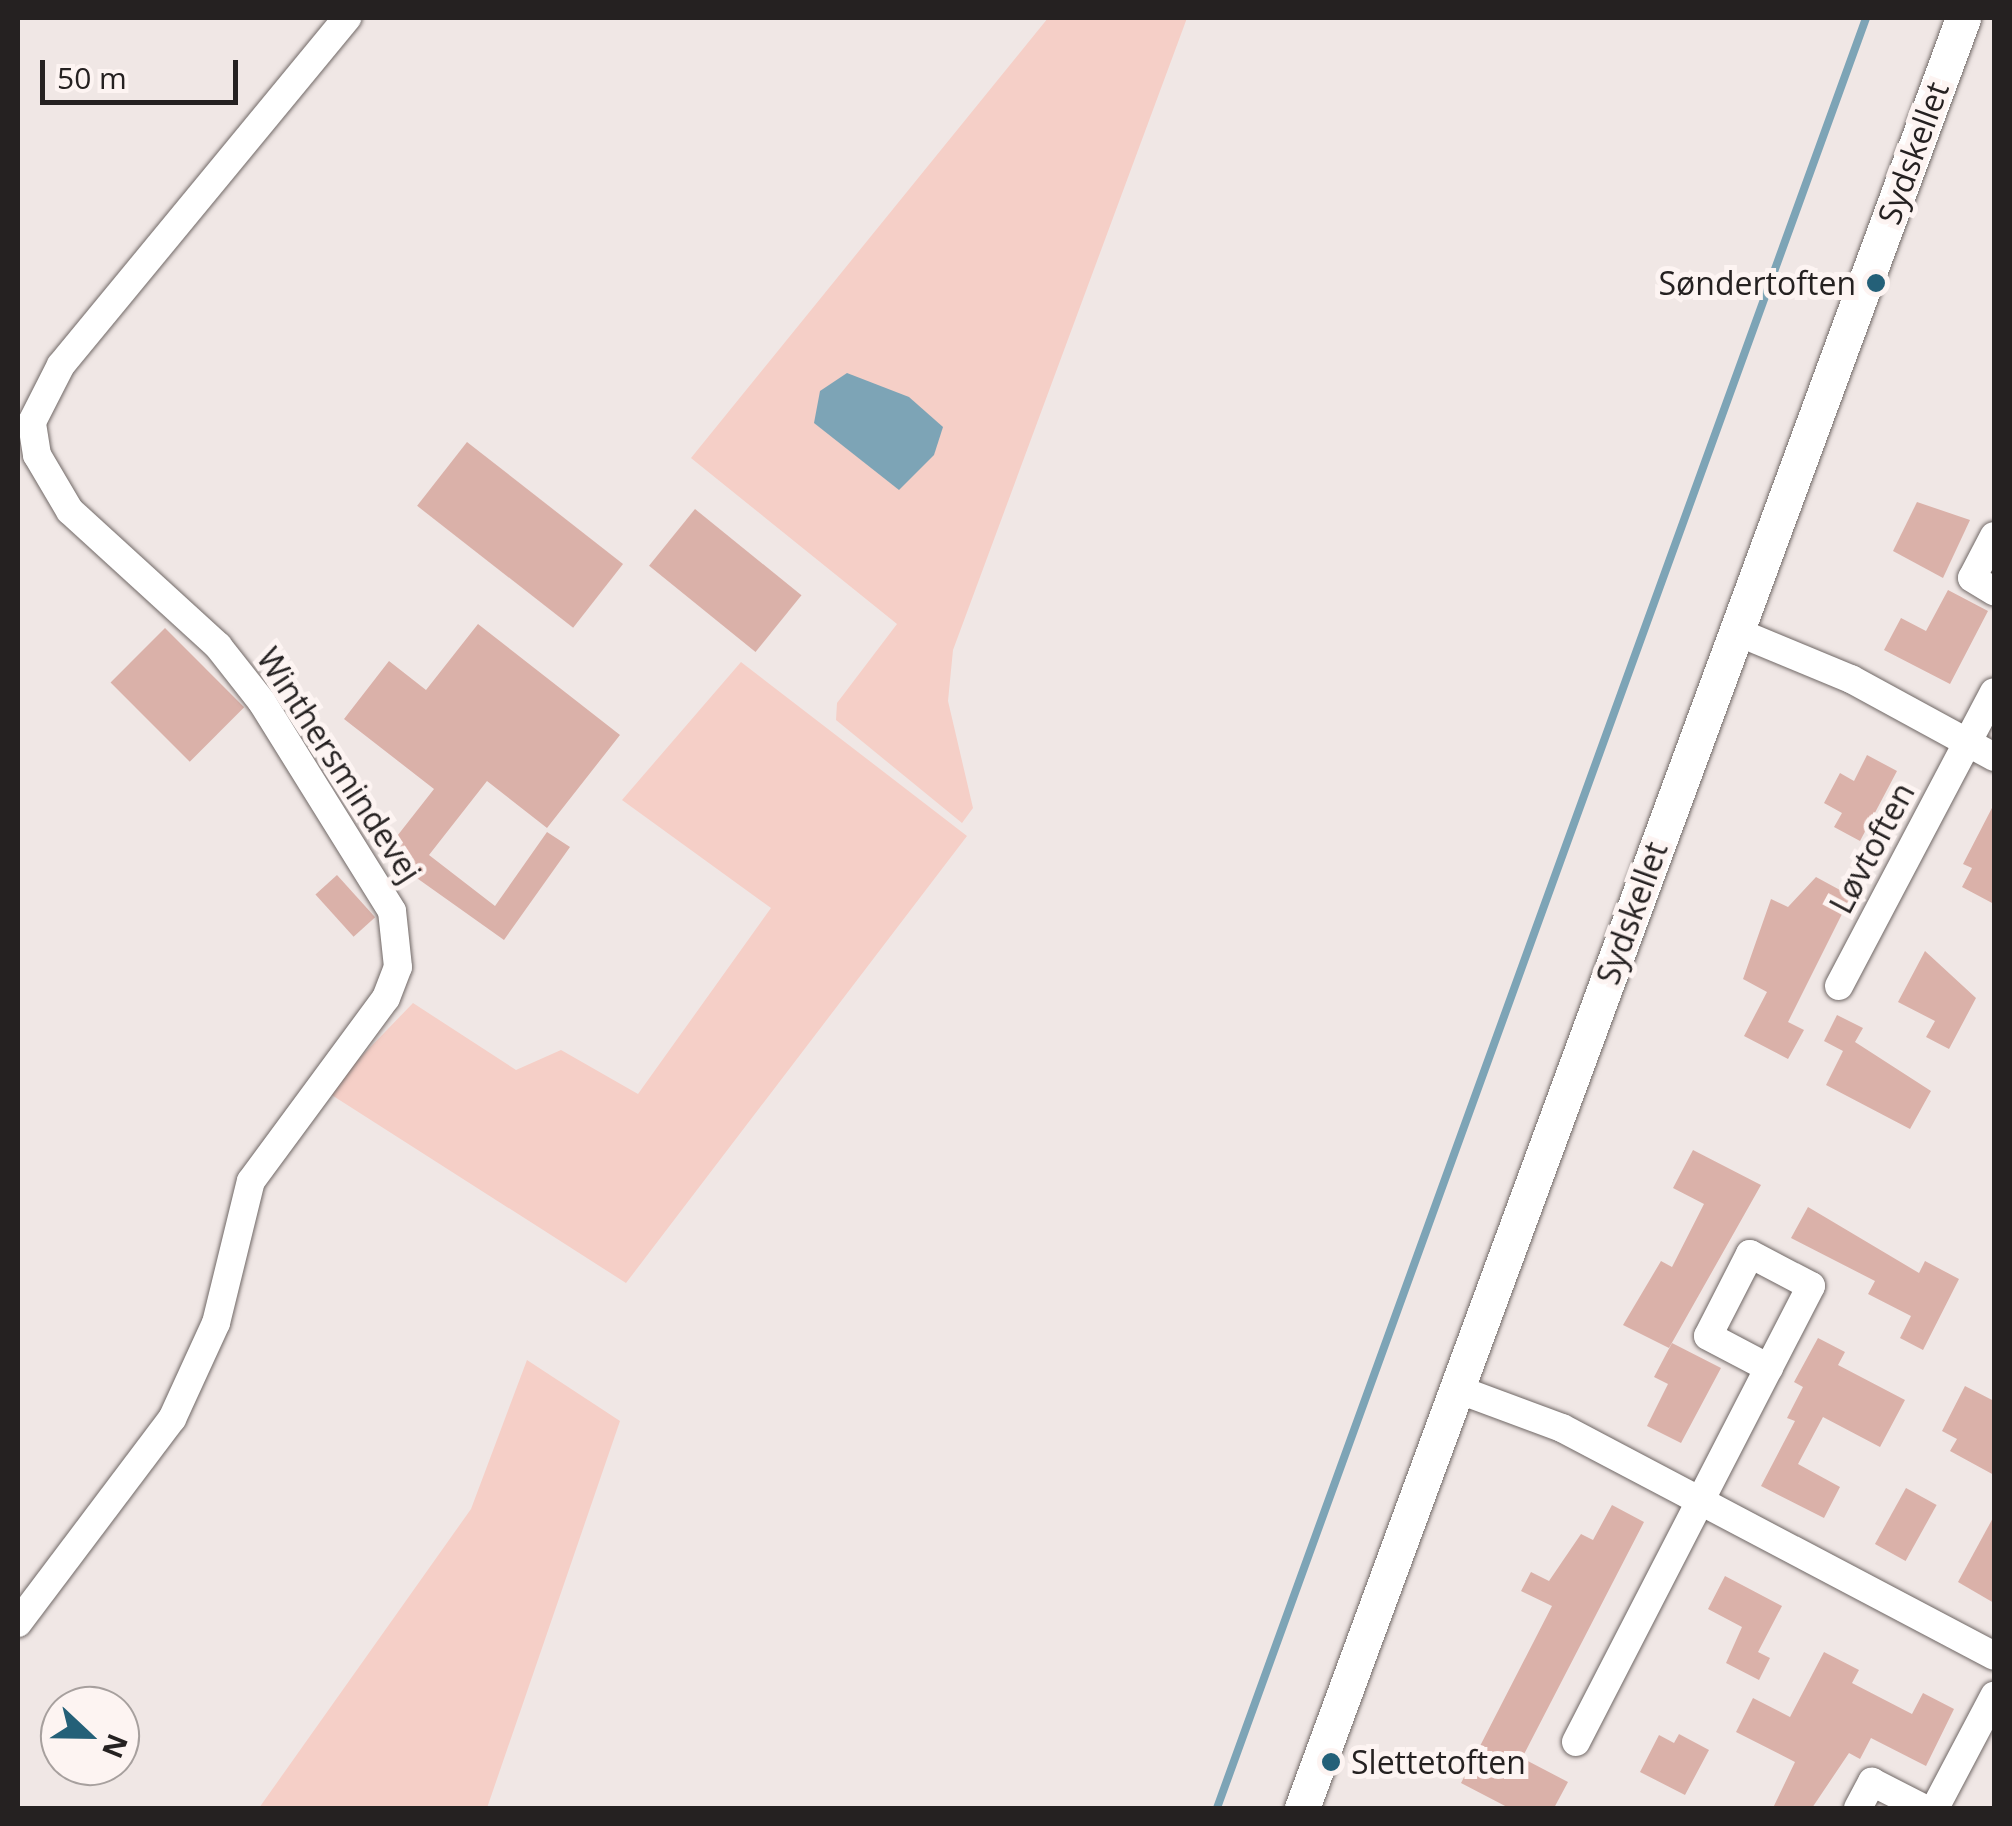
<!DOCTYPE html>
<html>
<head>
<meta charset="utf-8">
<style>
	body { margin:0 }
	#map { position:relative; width:2012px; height:1826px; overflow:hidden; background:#f0e7e5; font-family:"Open Sans",sans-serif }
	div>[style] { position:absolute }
	.green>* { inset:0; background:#f5cfc7 }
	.water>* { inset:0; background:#7da4b6 }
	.stream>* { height:8px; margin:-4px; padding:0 4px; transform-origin:4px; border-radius:4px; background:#7da4b6 }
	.building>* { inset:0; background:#dab1a9; transform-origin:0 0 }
	.roads { filter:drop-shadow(0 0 2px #706866) drop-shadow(0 0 2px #706866) }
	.minor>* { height:28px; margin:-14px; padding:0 14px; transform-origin:14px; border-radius:14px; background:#fff }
	.tertiary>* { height:35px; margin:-17.5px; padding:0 17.5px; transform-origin:17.5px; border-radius:17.5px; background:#fff }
	.dots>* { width:28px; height:28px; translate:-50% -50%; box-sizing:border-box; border:5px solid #fdf4f2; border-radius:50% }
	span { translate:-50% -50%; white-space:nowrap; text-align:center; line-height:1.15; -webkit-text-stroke:10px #fdf4f2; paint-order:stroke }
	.street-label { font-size:32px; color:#252121 }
	.poi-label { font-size:32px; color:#252121 }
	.right { translate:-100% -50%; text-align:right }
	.left { translate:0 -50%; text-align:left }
	.frame { position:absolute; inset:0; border:20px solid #252121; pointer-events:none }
	.north { position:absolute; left:40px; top:1686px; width:100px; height:100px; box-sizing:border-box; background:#fdf4f2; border:2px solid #a7a09e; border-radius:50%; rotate:112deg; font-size:28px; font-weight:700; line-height:40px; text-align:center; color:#252121 }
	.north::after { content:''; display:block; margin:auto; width:35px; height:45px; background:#246078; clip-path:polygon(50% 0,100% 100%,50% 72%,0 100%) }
	.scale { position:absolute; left:40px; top:60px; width:198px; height:45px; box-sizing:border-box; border:5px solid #252121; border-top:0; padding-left:12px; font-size:30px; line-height:35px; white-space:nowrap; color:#252121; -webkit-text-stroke:8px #fdf4f2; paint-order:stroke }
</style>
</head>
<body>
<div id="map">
	<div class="green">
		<div style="clip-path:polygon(1048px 18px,1187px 18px,953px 650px,948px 701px,973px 808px,962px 823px,836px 720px,837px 703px,897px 624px,691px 458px)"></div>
		<div style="clip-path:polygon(741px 662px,967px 836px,626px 1283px,327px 1092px,413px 1003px,516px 1070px,561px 1050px,638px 1094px,771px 908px,622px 800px)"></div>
		<div style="clip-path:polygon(527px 1360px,620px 1421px,487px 1808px,259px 1808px,471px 1509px)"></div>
	</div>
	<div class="water">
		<div style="clip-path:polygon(847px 373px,909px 397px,943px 427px,934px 455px,899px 490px,814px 423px,820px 391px)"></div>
	</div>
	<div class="stream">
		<div style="left:1217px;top:1808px;width:1904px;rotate:-70.07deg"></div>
	</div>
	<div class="building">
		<div style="left:467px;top:442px;width:198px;height:81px;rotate:38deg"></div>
		<div style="clip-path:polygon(1917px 502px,1970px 520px,1943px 578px,1893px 551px)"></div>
		<div style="left:695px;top:509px;width:137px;height:73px;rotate:39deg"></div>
		<div style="clip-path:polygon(1948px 590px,1988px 611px,1950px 684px,1884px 650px,1901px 618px,1926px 631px)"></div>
		<div style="clip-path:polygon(478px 624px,620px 735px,547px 828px,487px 781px,429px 855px,495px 906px,547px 832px,570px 847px,504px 940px,383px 854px,434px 789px,344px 719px,389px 661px,426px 690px)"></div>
		<div style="left:165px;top:628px;width:112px;height:77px;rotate:45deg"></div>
		<div style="clip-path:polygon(1867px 755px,1897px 771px,1860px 841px,1834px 827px,1842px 813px,1824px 803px,1840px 773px,1854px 781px)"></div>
		<div style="clip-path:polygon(1994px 804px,1994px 904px,1962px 887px,1972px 868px,1963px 864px)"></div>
		<div style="left:337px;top:875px;width:57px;height:29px;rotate:48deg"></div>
		<div style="clip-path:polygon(1816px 877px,1851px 896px,1788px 1022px,1804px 1030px,1788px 1059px,1744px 1036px,1767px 992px,1743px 979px,1771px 899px,1788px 907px)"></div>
		<div style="clip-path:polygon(1925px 951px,1976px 998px,1949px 1049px,1926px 1037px,1935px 1021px,1898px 1002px)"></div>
		<div style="clip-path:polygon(1837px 1015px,1863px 1028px,1855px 1042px,1931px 1091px,1910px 1129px,1826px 1085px,1843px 1051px,1824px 1041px)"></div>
		<div style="clip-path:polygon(1693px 1150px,1761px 1185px,1669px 1348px,1623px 1325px,1661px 1261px,1672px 1267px,1704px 1204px,1673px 1188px)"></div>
		<div style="clip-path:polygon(1808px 1207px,1919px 1273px,1925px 1261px,1959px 1279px,1923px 1350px,1900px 1338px,1911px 1316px,1868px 1294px,1875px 1281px,1791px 1238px)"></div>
		<div style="clip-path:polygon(1818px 1338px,1845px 1352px,1838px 1365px,1905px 1400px,1880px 1447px,1823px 1417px,1798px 1464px,1840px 1487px,1824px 1518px,1761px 1486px,1795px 1421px,1787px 1418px,1803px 1387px,1794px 1382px)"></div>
		<div style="clip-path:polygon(1672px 1343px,1721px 1368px,1681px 1443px,1647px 1426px,1668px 1384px,1654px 1377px)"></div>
		<div style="clip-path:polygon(1965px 1386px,1994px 1401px,1994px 1475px,1950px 1451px,1957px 1439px,1942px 1431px)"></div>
		<div style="left:1906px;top:1488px;width:35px;height:64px;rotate:29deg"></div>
		<div style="clip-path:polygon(1612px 1505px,1644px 1522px,1522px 1758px,1568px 1782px,1554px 1808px,1509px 1808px,1461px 1783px,1552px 1606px,1521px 1591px,1531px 1572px,1549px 1581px,1581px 1534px,1593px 1540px)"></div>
		<div style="clip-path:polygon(1994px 1516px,1994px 1603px,1958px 1582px)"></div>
		<div style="clip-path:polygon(1725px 1576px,1782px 1606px,1758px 1652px,1770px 1658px,1759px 1680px,1726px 1663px,1742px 1627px,1708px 1609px)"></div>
		<div style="clip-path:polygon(1824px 1652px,1859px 1670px,1852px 1683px,1912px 1714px,1923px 1693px,1954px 1709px,1926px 1766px,1871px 1738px,1860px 1759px,1849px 1753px,1812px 1808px,1773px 1808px,1795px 1762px,1736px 1732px,1753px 1698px,1790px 1717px)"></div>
		<div style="clip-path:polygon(1679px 1734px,1709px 1750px,1685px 1795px,1640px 1772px,1659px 1735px,1674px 1743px)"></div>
	</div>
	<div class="roads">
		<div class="minor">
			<div style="left:1994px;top:536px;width:47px;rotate:117.6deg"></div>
			<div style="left:1972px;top:578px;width:26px;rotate:31deg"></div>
			<div style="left:1735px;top:631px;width:126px;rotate:22.5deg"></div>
			<div style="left:1851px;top:679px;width:163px;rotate:28.6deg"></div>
			<div style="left:1839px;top:986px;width:332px;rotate:-62.2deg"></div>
			<div style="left:1457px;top:1389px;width:112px;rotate:20.4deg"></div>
			<div style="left:1562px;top:1428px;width:488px;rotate:27.8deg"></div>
			<div style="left:18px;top:1623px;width:256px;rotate:-53deg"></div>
			<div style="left:172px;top:1419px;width:106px;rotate:-65.4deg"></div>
			<div style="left:216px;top:1323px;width:146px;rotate:-76.2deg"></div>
			<div style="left:251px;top:1181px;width:227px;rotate:-53.6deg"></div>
			<div style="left:386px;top:998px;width:33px;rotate:-69deg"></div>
			<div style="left:398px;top:967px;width:56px;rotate:-96.1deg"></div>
			<div style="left:392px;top:911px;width:246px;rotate:-121.9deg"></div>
			<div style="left:262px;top:702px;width:71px;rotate:-128.2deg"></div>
			<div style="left:218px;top:646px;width:200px;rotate:-137.6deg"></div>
			<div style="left:70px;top:511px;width:65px;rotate:-120.5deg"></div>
			<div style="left:37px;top:455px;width:33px;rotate:-99deg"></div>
			<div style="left:32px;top:422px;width:64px;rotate:-63deg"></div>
			<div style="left:61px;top:365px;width:450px;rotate:-50.5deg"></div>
			<div style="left:1576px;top:1742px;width:513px;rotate:-62.74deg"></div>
			<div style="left:1811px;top:1286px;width:69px;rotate:-152.3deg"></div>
			<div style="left:1750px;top:1254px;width:92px;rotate:117.1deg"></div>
			<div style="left:1708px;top:1336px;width:69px;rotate:27.7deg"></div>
			<div style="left:1858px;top:1808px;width:30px;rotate:-62deg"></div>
			<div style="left:1872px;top:1782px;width:57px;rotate:27deg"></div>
			<div style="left:1935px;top:1808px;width:127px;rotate:-62.2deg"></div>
		</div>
		<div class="tertiary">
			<div style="left:1302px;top:1808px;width:1908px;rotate:-69.73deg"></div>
		</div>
	</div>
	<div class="dots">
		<div style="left:1876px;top:283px;background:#246078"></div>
		<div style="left:1331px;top:1762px;background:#246078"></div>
	</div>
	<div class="street-label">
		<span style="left:1913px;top:153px;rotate:-70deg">Sydskellet</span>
		<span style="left:339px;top:765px;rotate:57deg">Winthersmindevej</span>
		<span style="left:1872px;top:848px;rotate:-62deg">Løvtoften</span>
		<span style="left:1632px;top:913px;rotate:-70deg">Sydskellet</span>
	</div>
	<div class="poi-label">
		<span class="right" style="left:1856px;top:283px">Søndertoften</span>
		<span class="left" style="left:1351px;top:1762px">Slettetoften</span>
	</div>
	<div class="frame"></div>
	<div class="north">N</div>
	<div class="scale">50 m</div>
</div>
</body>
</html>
